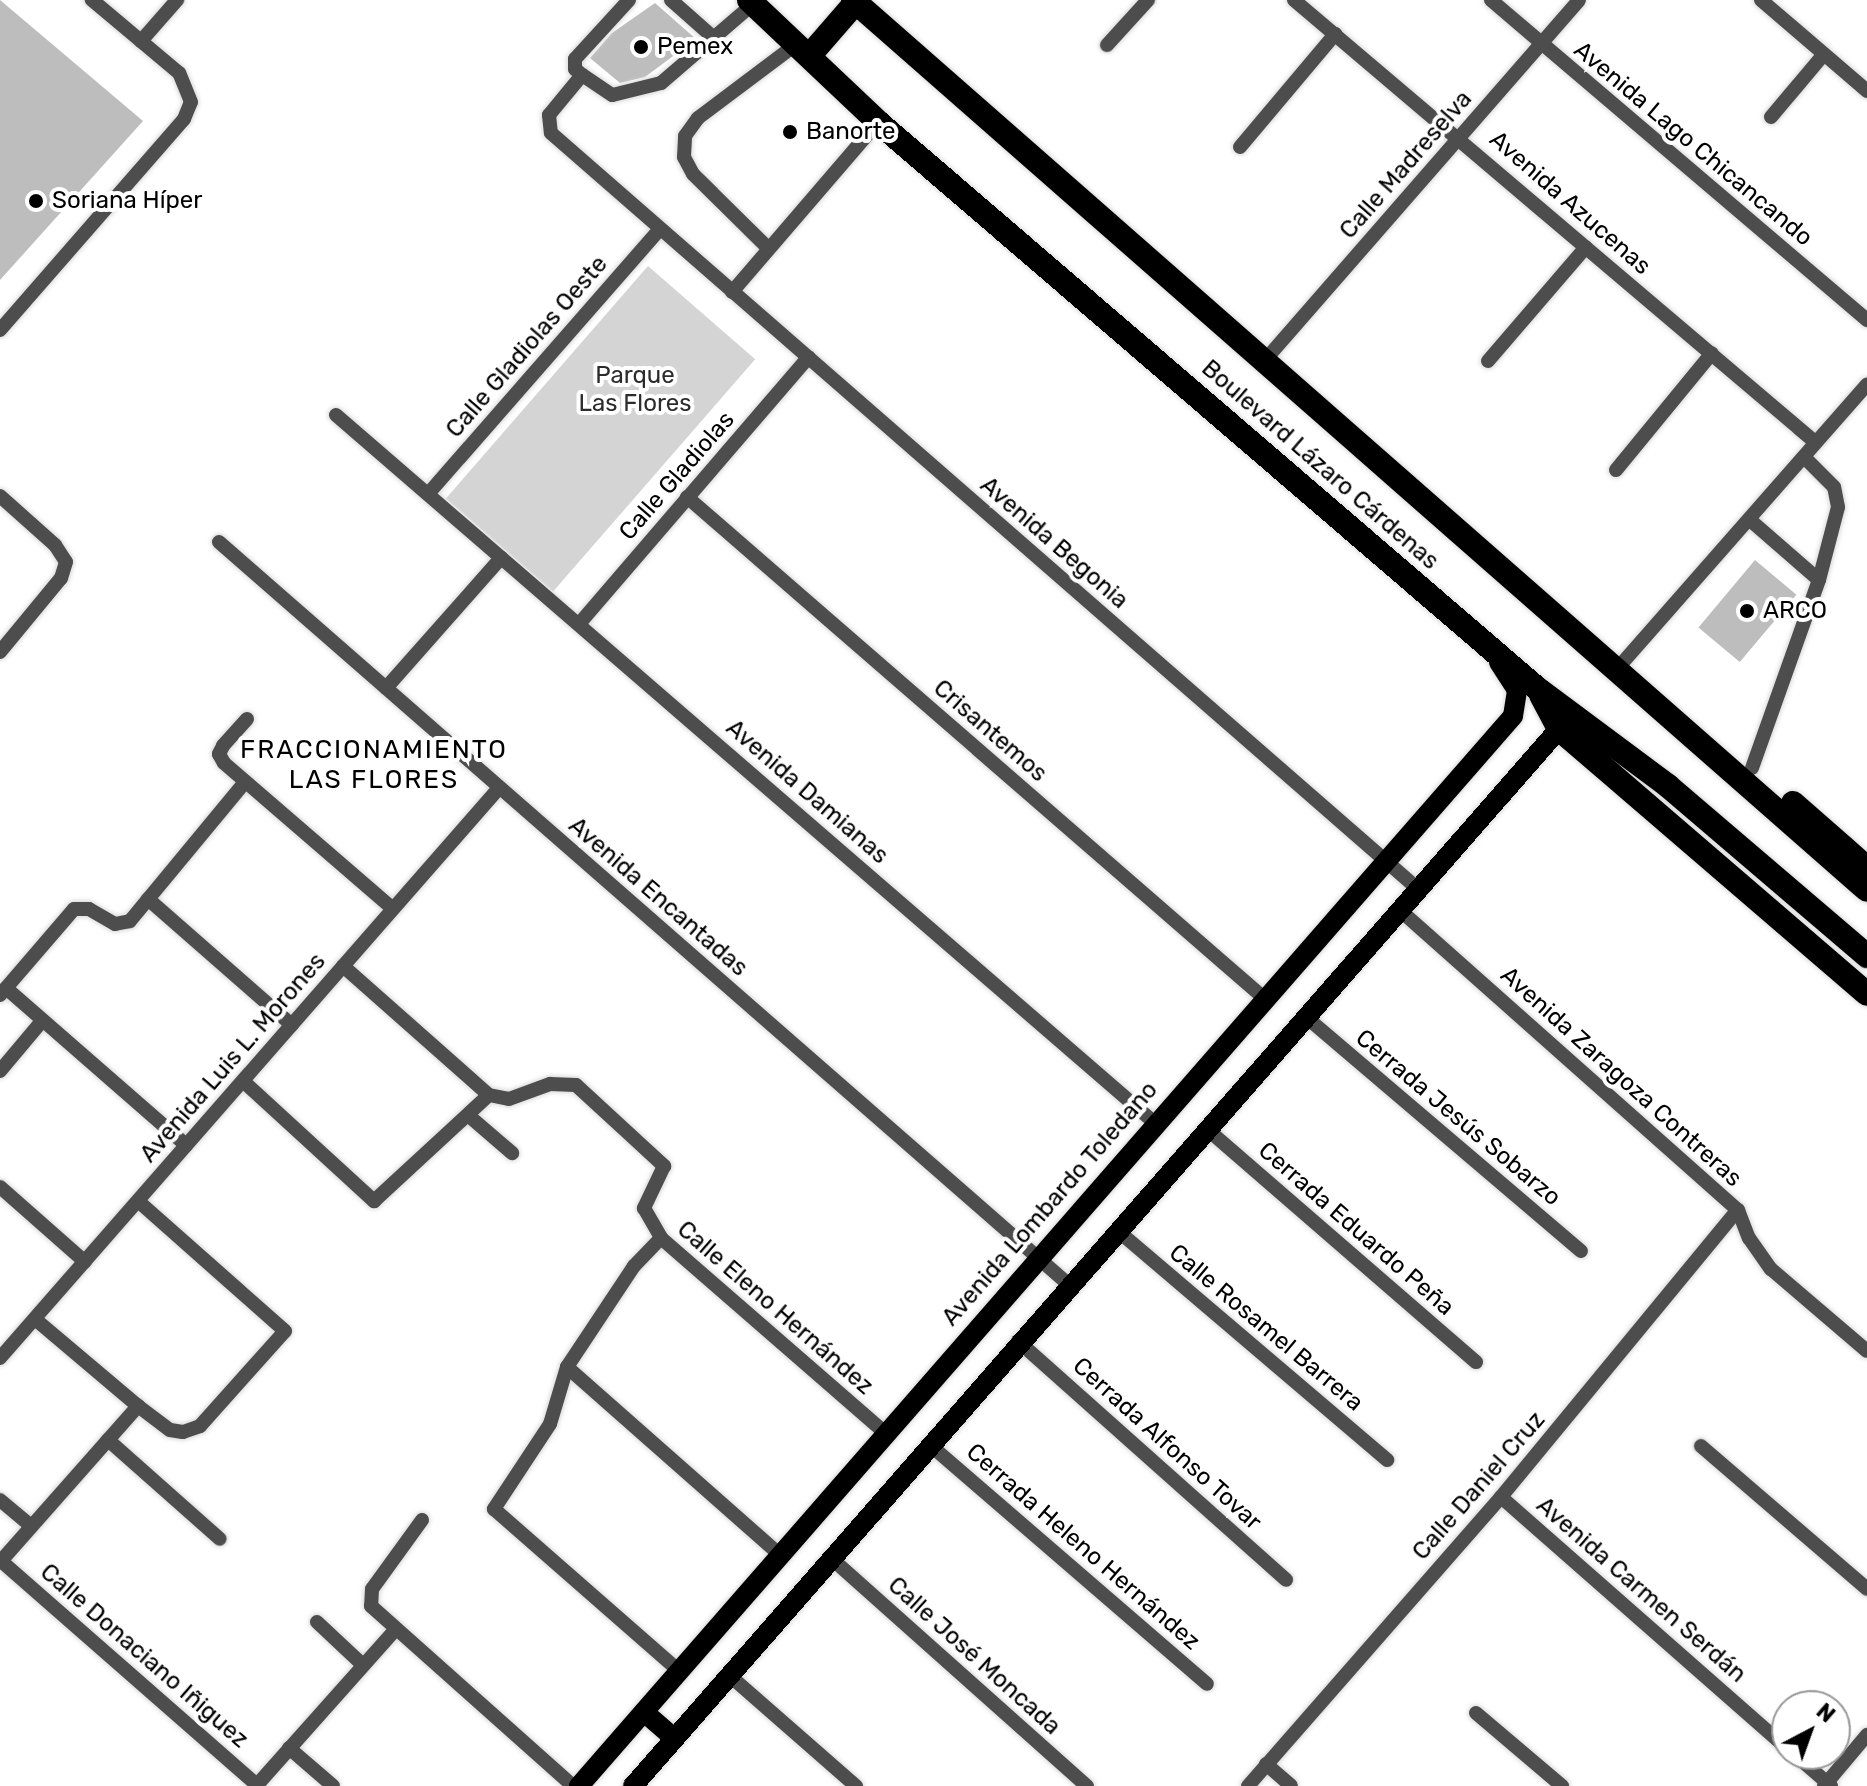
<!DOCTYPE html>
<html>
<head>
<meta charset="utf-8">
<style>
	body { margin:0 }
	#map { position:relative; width:1867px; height:1786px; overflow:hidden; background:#fff; font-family:Rubik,sans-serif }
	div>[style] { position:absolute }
	.green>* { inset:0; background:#d4d4d4; transform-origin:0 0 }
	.building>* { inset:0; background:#bdbdbd; transform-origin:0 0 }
	.roads { filter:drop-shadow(0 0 2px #dbdbdb) drop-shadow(0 0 2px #dbdbdb) }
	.minor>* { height:14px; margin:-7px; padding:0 7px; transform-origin:7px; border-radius:7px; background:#4d4d4d }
	.major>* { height:20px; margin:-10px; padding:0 10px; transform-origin:10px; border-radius:10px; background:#000 }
	.highway>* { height:24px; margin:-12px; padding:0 12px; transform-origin:12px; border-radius:12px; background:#000 }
	.dots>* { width:22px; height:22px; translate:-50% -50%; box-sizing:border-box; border:4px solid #fff; border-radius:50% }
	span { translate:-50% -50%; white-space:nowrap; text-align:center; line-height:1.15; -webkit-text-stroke:8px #fff; paint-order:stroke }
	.poi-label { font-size:24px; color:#000 }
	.left { translate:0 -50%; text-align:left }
	.street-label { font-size:24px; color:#000 }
	.park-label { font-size:24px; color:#2b2b2b }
	.neighbourhood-label { font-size:26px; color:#000; letter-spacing:2px }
	.north { position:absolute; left:1771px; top:1690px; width:80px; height:80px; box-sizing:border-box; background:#fff; border:2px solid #999; border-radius:50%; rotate:41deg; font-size:22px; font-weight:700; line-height:32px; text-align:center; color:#000 }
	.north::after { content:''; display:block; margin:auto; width:28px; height:36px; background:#000; clip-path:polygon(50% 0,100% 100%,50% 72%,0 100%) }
</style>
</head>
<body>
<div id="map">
	<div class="green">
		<div style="left:648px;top:266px;width:142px;height:308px;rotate:41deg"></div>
	</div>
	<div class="building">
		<div style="clip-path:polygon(0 0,143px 121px,0 280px)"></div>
		<div style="clip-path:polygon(655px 3px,696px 39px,645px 77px,620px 83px,590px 58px,612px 33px)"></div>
		<div style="left:1755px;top:560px;width:54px;height:88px;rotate:40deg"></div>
	</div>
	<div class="roads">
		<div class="minor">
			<div style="left:671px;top:0;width:57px;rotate:41.5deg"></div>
			<div style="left:1294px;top:0;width:683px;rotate:40.31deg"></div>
			<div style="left:1491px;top:0;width:494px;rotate:40.4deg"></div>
			<div style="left:1761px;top:0;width:140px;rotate:40.6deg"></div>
			<div style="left:753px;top:4px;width:121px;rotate:139.3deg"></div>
			<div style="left:661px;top:83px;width:50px;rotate:166.2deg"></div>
			<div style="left:612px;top:95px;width:36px;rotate:-146deg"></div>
			<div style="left:582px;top:75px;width:52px;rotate:129.5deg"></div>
			<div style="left:549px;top:115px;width:18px;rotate:84deg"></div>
			<div style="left:551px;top:133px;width:1152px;rotate:41.09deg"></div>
			<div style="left:141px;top:41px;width:55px;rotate:-48.7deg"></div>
			<div style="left:1107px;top:45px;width:61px;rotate:-47.7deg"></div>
			<div style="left:582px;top:75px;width:9px;rotate:-139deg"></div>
			<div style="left:575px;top:69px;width:10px;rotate:-90deg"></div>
			<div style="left:575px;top:59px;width:80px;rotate:-47.5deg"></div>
			<div style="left:1771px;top:117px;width:82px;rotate:-49.9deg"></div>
			<div style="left:1240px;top:147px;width:148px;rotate:-49.9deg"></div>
			<div style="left:768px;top:248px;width:105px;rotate:-135.4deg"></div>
			<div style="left:693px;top:174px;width:19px;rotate:-118deg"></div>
			<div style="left:684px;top:157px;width:21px;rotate:-87deg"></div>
			<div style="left:685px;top:136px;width:22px;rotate:-54deg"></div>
			<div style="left:698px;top:118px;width:125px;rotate:-36.9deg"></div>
			<div style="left:732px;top:292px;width:224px;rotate:-49.3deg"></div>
			<div style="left:0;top:330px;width:280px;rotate:-48.9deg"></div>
			<div style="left:184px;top:119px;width:18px;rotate:-68deg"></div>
			<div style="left:191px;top:102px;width:31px;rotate:-112deg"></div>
			<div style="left:179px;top:73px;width:114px;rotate:-140deg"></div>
			<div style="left:1266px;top:359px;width:476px;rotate:-48.9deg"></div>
			<div style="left:1488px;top:361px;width:150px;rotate:-49.3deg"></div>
			<div style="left:336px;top:415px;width:1084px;rotate:40.85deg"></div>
			<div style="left:1616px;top:470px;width:151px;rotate:-50.6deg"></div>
			<div style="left:428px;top:494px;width:352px;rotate:-48.8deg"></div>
			<div style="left:0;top:496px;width:74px;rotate:41.7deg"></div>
			<div style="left:55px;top:545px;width:20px;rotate:57deg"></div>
			<div style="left:66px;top:562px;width:17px;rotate:107deg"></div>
			<div style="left:61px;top:578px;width:96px;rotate:129.5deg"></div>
			<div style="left:687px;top:497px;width:766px;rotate:40.97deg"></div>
			<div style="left:1750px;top:520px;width:91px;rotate:41deg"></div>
			<div style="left:219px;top:542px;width:1128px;rotate:41.15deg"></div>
			<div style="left:579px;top:624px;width:352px;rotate:-49.3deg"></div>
			<div style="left:1624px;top:661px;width:368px;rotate:-48.7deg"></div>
			<div style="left:386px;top:688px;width:174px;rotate:-48.5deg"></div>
			<div style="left:247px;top:719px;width:36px;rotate:132deg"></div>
			<div style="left:223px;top:746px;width:9px;rotate:117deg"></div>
			<div style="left:219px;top:754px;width:10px;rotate:61deg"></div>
			<div style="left:224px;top:763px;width:223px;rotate:40.8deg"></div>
			<div style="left:1752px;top:768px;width:200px;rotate:-70.4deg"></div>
			<div style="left:1819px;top:580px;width:75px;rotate:-75.4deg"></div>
			<div style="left:1838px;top:507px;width:20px;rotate:-101deg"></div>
			<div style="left:1834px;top:487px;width:42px;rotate:-135deg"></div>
			<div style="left:148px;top:899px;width:191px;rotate:41.2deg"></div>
			<div style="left:1401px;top:911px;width:451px;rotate:41.6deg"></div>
			<div style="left:1738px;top:1210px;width:30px;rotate:69deg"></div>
			<div style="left:1749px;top:1238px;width:38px;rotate:55deg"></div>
			<div style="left:1771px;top:1269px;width:126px;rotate:40.5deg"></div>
			<div style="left:343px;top:966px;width:195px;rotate:41.5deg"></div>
			<div style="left:489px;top:1095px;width:20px;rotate:11deg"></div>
			<div style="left:509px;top:1099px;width:44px;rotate:-20.1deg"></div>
			<div style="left:550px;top:1084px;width:26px;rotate:2deg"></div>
			<div style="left:576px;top:1085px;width:120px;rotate:42.6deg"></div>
			<div style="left:664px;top:1166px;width:47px;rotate:115.5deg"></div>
			<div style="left:644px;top:1208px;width:34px;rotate:60deg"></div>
			<div style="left:661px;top:1238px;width:297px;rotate:41deg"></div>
			<div style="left:6px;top:988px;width:239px;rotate:41.1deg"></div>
			<div style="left:0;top:995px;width:113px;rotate:-49.3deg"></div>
			<div style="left:74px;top:909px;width:15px"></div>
			<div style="left:89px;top:909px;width:30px;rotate:30deg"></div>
			<div style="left:115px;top:924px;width:15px;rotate:-11deg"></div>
			<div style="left:130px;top:921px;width:180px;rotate:-50.4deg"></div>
			<div style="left:1306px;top:1017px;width:361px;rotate:40.4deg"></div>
			<div style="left:0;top:1071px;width:65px;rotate:-50deg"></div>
			<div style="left:243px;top:1081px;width:178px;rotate:42.5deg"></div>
			<div style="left:374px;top:1201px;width:156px;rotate:-42.7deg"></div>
			<div style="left:469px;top:1116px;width:57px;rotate:40.7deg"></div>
			<div style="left:1207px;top:1129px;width:356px;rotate:40.9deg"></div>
			<div style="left:0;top:1187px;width:113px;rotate:41.4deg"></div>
			<div style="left:1117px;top:1230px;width:355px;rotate:40.4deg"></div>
			<div style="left:661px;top:1238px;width:39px;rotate:134deg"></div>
			<div style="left:634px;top:1266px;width:121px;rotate:123.6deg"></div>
			<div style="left:567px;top:1367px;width:59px;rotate:106.6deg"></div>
			<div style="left:550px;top:1424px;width:102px;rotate:123.4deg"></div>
			<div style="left:494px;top:1509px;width:246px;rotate:41.2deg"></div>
			<div style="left:35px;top:1319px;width:135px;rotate:40.2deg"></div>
			<div style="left:138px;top:1406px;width:40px;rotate:37deg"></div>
			<div style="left:170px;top:1430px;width:13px;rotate:9deg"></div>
			<div style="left:183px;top:1432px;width:18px;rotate:-19deg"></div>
			<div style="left:200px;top:1426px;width:127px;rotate:-48.2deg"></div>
			<div style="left:285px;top:1331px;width:196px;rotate:-138.5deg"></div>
			<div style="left:1018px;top:1341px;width:359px;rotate:41.7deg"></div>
			<div style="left:0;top:1358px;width:758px;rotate:-48.8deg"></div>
			<div style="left:567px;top:1367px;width:283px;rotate:41.4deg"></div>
			<div style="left:108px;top:1440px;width:149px;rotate:41.5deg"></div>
			<div style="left:929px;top:1444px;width:367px;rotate:40.8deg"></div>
			<div style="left:1701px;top:1446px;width:219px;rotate:40.7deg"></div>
			<div style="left:1501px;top:1497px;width:381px;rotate:41.3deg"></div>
			<div style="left:0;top:1500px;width:40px;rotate:40deg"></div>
			<div style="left:422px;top:1520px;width:85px;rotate:125.9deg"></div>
			<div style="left:372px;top:1589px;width:17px;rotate:93deg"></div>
			<div style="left:371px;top:1606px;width:271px;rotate:41.7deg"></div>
			<div style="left:831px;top:1558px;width:343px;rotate:41.7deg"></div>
			<div style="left:0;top:1560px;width:343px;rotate:41.2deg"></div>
			<div style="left:1px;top:1561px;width:207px;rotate:-48.5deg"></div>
			<div style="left:317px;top:1622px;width:63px;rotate:43.1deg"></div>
			<div style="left:729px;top:1675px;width:169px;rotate:41.2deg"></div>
			<div style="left:1476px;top:1713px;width:113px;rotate:40.3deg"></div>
			<div style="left:289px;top:1748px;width:58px;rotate:40.8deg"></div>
			<div style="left:1794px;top:1754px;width:49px;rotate:40.9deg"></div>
			<div style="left:1266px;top:1764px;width:33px;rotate:41deg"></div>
			<div style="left:257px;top:1785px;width:206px;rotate:-48.3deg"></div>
			<div style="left:1248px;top:1786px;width:384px;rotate:-48.8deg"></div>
			<div style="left:1501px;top:1497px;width:372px;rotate:-50.5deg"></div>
			<div style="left:1824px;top:1786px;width:67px;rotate:-49.9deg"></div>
		</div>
		<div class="major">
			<div style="left:644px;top:1712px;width:40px;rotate:41deg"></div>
			<div style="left:579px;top:1786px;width:1420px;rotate:-48.88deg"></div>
			<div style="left:1513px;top:716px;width:26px;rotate:-81deg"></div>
			<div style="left:1517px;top:690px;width:33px;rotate:-123deg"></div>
			<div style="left:633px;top:1786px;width:1405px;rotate:-48.78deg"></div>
		</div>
		<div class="highway">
			<div style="left:749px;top:0;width:178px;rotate:43.4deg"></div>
			<div style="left:878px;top:122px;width:870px;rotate:40.67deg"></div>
			<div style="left:1538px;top:689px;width:162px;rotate:36.7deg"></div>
			<div style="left:1668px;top:786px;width:262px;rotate:40.5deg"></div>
			<div style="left:853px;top:0;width:1349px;rotate:41.27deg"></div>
			<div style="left:810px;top:55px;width:70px;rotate:-49deg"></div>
			<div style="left:1541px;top:695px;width:38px;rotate:62deg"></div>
			<div style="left:1559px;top:729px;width:406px;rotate:40.7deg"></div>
			<div style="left:1793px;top:803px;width:98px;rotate:41.3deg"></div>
		</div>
	</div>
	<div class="dots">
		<div style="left:641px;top:47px;background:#000"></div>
		<div style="left:790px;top:132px;background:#000"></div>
		<div style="left:36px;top:201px;background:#000"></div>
		<div style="left:1747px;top:611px;background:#000"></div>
	</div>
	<div class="poi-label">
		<span class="left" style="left:657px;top:47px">Pemex</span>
		<span class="left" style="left:806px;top:132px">Banorte</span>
		<span class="left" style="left:52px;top:201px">Soriana Híper</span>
		<span class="left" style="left:1763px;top:611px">ARCO</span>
	</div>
	<div class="street-label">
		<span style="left:1693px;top:144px;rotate:40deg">Avenida Lago Chicancando</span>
		<span style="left:1406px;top:165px;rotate:-49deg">Calle Madreselva</span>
		<span style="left:1570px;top:203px;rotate:41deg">Avenida Azucenas</span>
		<span style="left:527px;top:347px;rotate:-49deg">Calle Gladiolas Oeste</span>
		<span style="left:1320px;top:465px;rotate:41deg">Boulevard Lázaro Cárdenas</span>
		<span style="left:677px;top:476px;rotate:-49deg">Calle Gladiolas</span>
		<span style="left:1054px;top:543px;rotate:41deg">Avenida Begonia</span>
		<span style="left:990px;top:731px;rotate:41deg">Crisantemos</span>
		<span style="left:807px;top:792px;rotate:41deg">Avenida Damianas</span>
		<span style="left:658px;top:897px;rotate:41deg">Avenida Encantadas</span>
		<span style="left:233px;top:1058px;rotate:-49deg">Avenida Luis L. Morones</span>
		<span style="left:1621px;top:1077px;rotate:42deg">Avenida Zaragoza Contreras</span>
		<span style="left:1458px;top:1118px;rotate:40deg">Cerrada Jesús Sobarzo</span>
		<span style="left:1050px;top:1204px;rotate:-49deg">Avenida Lombardo Toledano</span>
		<span style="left:1356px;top:1229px;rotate:41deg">Cerrada Eduardo Peña</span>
		<span style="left:775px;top:1308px;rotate:41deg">Calle Eleno Hernández</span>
		<span style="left:1266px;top:1328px;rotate:40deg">Calle Rosamel Barrera</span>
		<span style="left:1167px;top:1444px;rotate:42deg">Cerrada Alfonso Tovar</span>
		<span style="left:1479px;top:1486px;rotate:-49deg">Calle Daniel Cruz</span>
		<span style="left:1083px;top:1547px;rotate:41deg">Cerrada Heleno Hernández</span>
		<span style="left:1641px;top:1590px;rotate:41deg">Avenida Carmen Serdán</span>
		<span style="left:144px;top:1656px;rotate:41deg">Calle Donaciano Iñiguez</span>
		<span style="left:974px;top:1656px;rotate:42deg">Calle José Moncada</span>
	</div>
	<div class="park-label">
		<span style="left:635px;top:390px">Parque<br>Las Flores</span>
	</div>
	<div class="neighbourhood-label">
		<span style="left:374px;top:765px">FRACCIONAMIENTO<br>LAS FLORES</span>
	</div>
	<div class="north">N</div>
</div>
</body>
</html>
